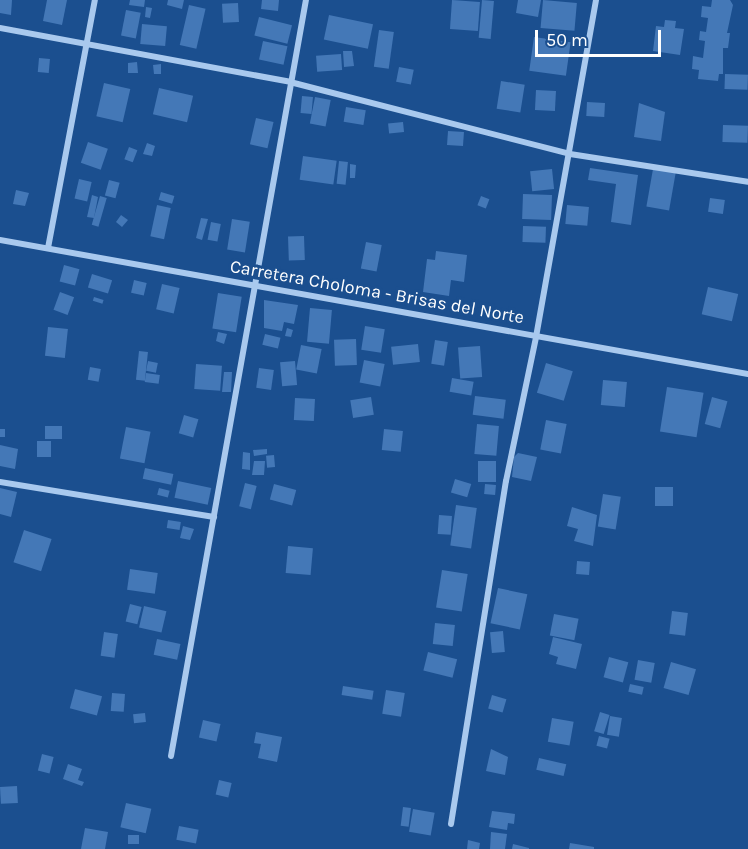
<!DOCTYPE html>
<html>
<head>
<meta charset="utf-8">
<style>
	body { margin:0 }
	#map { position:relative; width:748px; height:849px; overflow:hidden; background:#1b4f8f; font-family:Karla,sans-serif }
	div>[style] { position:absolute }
	.building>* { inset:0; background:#4478b7; transform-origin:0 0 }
	.street>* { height:6px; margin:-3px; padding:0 3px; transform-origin:3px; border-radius:3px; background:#a9c9ee }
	span { translate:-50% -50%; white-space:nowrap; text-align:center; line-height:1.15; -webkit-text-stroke:6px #1b4f8f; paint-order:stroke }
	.street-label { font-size:18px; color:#fff }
	.scale { position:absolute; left:535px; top:30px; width:126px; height:27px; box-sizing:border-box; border:3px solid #fff; border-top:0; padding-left:8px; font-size:18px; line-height:21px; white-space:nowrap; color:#fff; -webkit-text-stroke:4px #1b4f8f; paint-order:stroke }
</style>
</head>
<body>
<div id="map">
	<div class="building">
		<div style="clip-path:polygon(0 0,12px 0,11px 15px,0 13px)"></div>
		<div style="clip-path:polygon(47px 0,67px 0,62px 25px,43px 21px)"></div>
		<div style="clip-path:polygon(130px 0,145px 0,144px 7px,129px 5px)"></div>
		<div style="clip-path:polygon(168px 0,184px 0,182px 9px,167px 5px)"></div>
		<div style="clip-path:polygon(262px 0,279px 0,278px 11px,261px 9px)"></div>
		<div style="left:452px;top:0;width:28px;height:29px;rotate:4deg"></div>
		<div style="left:482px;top:0;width:12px;height:38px;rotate:5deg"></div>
		<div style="clip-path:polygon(518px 0,541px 0,538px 17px,516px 13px)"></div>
		<div style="left:543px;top:0;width:34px;height:28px;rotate:5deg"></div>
		<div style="clip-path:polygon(712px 0,730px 0,733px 5px,727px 33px,730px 33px,728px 48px,723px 48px,723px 74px,719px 74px,718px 81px,698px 79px,699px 70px,692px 69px,693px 56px,703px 58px,705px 41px,699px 40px,700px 31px,706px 32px,708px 18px,701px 17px,702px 6px,711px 7px)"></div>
		<div style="left:238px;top:3px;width:19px;height:16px;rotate:87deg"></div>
		<div style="left:189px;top:5px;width:17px;height:41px;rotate:13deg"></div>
		<div style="clip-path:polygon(146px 7px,152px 8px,150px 18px,145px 17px)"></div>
		<div style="left:126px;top:10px;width:15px;height:26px;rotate:11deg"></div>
		<div style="left:329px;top:15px;width:45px;height:25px;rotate:12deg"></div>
		<div style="left:259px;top:17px;width:34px;height:19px;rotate:14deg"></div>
		<div style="clip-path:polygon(665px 20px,676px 21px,675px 28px,684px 29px,680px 55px,653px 51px,656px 26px,664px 27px)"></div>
		<div style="left:142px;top:24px;width:25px;height:20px;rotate:5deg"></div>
		<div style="left:379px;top:30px;width:15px;height:37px;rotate:8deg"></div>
		<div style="left:534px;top:37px;width:37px;height:34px;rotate:8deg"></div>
		<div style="left:263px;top:41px;width:25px;height:19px;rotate:12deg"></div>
		<div style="clip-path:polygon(343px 51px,352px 51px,354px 66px,344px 67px)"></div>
		<div style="left:341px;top:54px;width:16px;height:25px;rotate:86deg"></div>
		<div style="left:39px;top:58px;width:11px;height:14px;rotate:5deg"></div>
		<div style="clip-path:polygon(137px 62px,138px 73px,128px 73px,128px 63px)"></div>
		<div style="clip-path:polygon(161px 64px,161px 74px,154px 74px,153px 65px)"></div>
		<div style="left:399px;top:67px;width:15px;height:15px;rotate:11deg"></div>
		<div style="left:725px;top:74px;width:23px;height:15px;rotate:2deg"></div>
		<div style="left:501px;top:81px;width:24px;height:28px;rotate:9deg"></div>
		<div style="left:104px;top:83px;width:27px;height:34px;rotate:13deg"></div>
		<div style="left:159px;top:88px;width:35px;height:27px;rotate:13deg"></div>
		<div style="left:536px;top:90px;width:20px;height:20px;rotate:3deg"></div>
		<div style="left:302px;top:96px;width:11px;height:17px;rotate:5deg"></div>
		<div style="left:315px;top:97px;width:16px;height:27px;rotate:11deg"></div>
		<div style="left:587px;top:102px;width:18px;height:14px;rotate:3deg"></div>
		<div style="clip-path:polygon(639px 103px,665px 112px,661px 141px,634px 137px)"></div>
		<div style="left:346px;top:107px;width:20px;height:15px;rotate:9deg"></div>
		<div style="left:256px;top:118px;width:18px;height:27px;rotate:13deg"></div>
		<div style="left:403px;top:122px;width:10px;height:15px;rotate:84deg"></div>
		<div style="left:723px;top:125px;width:25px;height:17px;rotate:2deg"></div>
		<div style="left:448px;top:131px;width:16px;height:14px;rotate:4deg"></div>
		<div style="left:88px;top:142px;width:21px;height:22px;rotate:19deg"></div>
		<div style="clip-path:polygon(147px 143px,155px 146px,152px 156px,143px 154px)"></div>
		<div style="left:129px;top:147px;width:9px;height:13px;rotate:21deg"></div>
		<div style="left:303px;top:156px;width:34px;height:24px;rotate:8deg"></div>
		<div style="left:339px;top:161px;width:9px;height:23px;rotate:6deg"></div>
		<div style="clip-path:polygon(350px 164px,356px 165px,355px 178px,350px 178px)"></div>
		<div style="clip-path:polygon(590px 168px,638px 175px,631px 225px,611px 222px,616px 184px,588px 180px)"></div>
		<div style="left:552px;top:169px;width:20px;height:22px;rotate:84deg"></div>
		<div style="left:653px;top:169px;width:23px;height:38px;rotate:10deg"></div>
		<div style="left:79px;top:179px;width:13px;height:20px;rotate:13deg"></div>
		<div style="left:109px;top:180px;width:11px;height:16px;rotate:15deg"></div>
		<div style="clip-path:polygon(16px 190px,29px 193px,25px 206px,13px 204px)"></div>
		<div style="left:161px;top:192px;width:14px;height:8px;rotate:17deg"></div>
		<div style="left:523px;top:194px;width:29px;height:25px;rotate:2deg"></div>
		<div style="clip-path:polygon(92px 195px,98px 197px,94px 218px,87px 217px)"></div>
		<div style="left:100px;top:196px;width:7px;height:30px;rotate:16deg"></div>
		<div style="left:481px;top:196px;width:9px;height:10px;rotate:21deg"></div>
		<div style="left:710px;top:198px;width:15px;height:14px;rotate:8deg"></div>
		<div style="left:157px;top:205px;width:14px;height:32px;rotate:12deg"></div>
		<div style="left:567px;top:205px;width:22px;height:19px;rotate:5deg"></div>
		<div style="clip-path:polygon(121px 215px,128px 220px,122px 227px,116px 222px)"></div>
		<div style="clip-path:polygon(201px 218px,208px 219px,202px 240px,196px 238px)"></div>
		<div style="left:232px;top:219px;width:18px;height:31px;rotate:9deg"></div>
		<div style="left:211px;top:222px;width:10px;height:18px;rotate:11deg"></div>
		<div style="left:523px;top:226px;width:23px;height:16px;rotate:2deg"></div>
		<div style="left:304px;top:236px;width:24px;height:16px;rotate:88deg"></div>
		<div style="left:366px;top:242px;width:16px;height:27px;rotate:11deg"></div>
		<div style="clip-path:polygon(436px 251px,467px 255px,464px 282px,451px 280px,449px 296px,423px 292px,427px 259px,435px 260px)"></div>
		<div style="left:64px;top:265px;width:16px;height:17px;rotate:15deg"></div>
		<div style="left:92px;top:274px;width:21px;height:14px;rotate:17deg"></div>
		<div style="left:134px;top:280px;width:13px;height:13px;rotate:13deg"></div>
		<div style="left:162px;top:284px;width:18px;height:26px;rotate:13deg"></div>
		<div style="left:708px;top:287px;width:31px;height:28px;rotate:13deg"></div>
		<div style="left:60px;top:292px;width:15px;height:19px;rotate:20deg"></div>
		<div style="left:218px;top:293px;width:24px;height:36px;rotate:9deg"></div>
		<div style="left:94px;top:297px;width:10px;height:4px;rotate:17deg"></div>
		<div style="clip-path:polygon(264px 300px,298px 305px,294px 324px,284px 322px,282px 331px,264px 328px)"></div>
		<div style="left:310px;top:308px;width:22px;height:34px;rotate:5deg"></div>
		<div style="left:365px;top:326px;width:20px;height:24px;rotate:9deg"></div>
		<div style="left:48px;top:327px;width:20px;height:29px;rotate:6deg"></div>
		<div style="clip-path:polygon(287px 328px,293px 330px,291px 337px,285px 336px)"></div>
		<div style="clip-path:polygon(218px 332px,227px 334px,224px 344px,216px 341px)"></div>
		<div style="left:265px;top:334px;width:16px;height:11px;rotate:14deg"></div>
		<div style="left:356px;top:339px;width:26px;height:22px;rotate:88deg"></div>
		<div style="left:435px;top:340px;width:13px;height:24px;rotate:9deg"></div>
		<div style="left:418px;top:344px;width:18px;height:27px;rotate:84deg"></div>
		<div style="left:301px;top:345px;width:21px;height:25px;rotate:11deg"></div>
		<div style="left:480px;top:346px;width:31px;height:22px;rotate:86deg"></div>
		<div style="left:139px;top:351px;width:9px;height:29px;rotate:6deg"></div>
		<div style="left:364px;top:360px;width:21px;height:23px;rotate:11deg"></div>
		<div style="left:148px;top:361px;width:10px;height:10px;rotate:11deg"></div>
		<div style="left:295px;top:361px;width:24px;height:15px;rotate:85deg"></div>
		<div style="left:546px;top:363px;width:28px;height:31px;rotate:17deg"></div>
		<div style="left:196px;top:364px;width:26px;height:25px;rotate:4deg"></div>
		<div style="left:90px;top:367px;width:11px;height:13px;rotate:10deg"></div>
		<div style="left:259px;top:368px;width:15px;height:20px;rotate:8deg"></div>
		<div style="clip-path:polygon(224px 372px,232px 372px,231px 392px,222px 392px)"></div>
		<div style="left:146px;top:373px;width:14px;height:9px;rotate:8deg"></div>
		<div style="left:452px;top:378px;width:22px;height:14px;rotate:10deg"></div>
		<div style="left:603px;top:380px;width:24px;height:25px;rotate:5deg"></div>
		<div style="left:667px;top:387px;width:37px;height:45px;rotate:9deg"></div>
		<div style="left:475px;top:396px;width:31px;height:19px;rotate:7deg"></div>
		<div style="left:371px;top:397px;width:18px;height:21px;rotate:81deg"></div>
		<div style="left:712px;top:397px;width:16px;height:28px;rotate:15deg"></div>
		<div style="left:295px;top:398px;width:20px;height:22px;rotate:3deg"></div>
		<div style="left:184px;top:415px;width:15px;height:19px;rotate:16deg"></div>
		<div style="left:546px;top:420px;width:21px;height:30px;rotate:11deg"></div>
		<div style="left:477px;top:424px;width:22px;height:30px;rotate:5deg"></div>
		<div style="left:45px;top:426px;width:17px;height:13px"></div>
		<div style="left:126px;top:427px;width:25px;height:32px;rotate:11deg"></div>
		<div style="left:0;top:429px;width:5px;height:8px"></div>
		<div style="left:384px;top:429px;width:19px;height:21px;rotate:6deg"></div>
		<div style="left:37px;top:441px;width:14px;height:16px"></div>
		<div style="clip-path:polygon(0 445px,18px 449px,15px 469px,0 466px)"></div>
		<div style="clip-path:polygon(267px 449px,267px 454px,254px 456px,253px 450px)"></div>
		<div style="clip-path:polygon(243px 452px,250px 453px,250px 470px,242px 469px)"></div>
		<div style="clip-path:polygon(518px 453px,537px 457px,531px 481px,512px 477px,514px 457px)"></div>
		<div style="left:274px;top:455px;width:12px;height:8px;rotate:85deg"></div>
		<div style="clip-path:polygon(254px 461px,265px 461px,264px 475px,252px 475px)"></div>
		<div style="left:478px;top:461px;width:18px;height:21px"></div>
		<div style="left:145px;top:468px;width:29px;height:11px;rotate:12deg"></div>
		<div style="left:455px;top:479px;width:17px;height:14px;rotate:17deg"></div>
		<div style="left:178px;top:481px;width:34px;height:17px;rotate:12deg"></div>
		<div style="left:245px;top:483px;width:12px;height:24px;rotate:14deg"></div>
		<div style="left:274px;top:484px;width:23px;height:16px;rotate:15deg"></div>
		<div style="left:485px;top:484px;width:11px;height:10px;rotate:5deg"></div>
		<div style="left:655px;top:487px;width:18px;height:19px"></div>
		<div style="clip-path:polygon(0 488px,17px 492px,11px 517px,0 514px)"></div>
		<div style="left:159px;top:488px;width:11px;height:7px;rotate:15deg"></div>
		<div style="left:603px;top:494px;width:18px;height:33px;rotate:9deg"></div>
		<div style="left:456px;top:505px;width:21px;height:41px;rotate:8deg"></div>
		<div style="clip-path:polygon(572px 507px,597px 515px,593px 546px,574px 541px,578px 529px,567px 526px)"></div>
		<div style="left:439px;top:515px;width:13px;height:19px;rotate:4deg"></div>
		<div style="left:168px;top:520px;width:13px;height:8px;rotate:9deg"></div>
		<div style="clip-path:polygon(183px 526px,194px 529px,190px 540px,180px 538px)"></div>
		<div style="left:24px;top:530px;width:29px;height:34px;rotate:18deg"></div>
		<div style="left:288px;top:546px;width:25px;height:27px;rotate:5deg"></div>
		<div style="left:577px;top:561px;width:13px;height:13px;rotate:4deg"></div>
		<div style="left:130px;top:569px;width:28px;height:21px;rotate:8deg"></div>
		<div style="left:442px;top:570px;width:26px;height:38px;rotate:9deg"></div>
		<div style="left:498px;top:588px;width:30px;height:36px;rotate:12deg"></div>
		<div style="left:130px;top:604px;width:12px;height:18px;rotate:14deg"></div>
		<div style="left:144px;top:606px;width:23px;height:22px;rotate:13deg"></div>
		<div style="left:672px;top:611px;width:16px;height:23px;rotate:7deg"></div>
		<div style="left:554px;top:614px;width:25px;height:22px;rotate:11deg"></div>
		<div style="left:435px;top:623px;width:20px;height:21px;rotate:6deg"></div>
		<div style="left:503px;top:631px;width:21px;height:13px;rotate:85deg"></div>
		<div style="left:104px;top:632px;width:14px;height:24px;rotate:8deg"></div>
		<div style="clip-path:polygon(553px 637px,582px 644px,576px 669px,556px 664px,558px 657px,549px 654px)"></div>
		<div style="left:157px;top:639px;width:24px;height:16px;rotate:12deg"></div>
		<div style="left:428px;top:652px;width:30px;height:19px;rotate:14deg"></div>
		<div style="left:609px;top:657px;width:20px;height:21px;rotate:15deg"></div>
		<div style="left:638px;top:660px;width:17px;height:20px;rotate:10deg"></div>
		<div style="left:671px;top:662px;width:26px;height:27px;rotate:16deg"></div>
		<div style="left:630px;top:684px;width:14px;height:8px;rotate:12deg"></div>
		<div style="left:343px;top:686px;width:31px;height:9px;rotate:9deg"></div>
		<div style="left:75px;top:689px;width:28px;height:20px;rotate:15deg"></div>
		<div style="left:386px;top:690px;width:19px;height:24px;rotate:9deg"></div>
		<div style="left:112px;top:693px;width:13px;height:18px;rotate:4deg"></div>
		<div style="left:492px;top:695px;width:15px;height:14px;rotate:16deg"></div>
		<div style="left:600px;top:712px;width:10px;height:20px;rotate:17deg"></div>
		<div style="left:145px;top:713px;width:9px;height:12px;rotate:84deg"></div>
		<div style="left:610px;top:716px;width:12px;height:19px;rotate:9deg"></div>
		<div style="left:552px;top:718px;width:22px;height:24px;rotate:10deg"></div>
		<div style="left:203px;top:720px;width:18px;height:18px;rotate:13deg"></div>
		<div style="clip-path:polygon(256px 732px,282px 737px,277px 762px,258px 758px,261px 744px,254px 743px)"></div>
		<div style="left:599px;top:736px;width:11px;height:10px;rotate:15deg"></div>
		<div style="clip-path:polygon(491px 749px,508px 757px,505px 775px,486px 771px)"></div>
		<div style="left:42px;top:754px;width:12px;height:17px;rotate:14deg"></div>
		<div style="left:539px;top:758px;width:28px;height:12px;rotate:13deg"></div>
		<div style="clip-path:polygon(68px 764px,82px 769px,78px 780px,84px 782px,82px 786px,63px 779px)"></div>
		<div style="left:219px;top:780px;width:13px;height:15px;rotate:13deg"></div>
		<div style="left:17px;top:786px;width:17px;height:17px;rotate:87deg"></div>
		<div style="left:126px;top:803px;width:26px;height:25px;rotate:13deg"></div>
		<div style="left:403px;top:807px;width:8px;height:19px;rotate:7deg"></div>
		<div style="left:413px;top:809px;width:22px;height:23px;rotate:10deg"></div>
		<div style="clip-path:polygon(492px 811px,515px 814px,514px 824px,508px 823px,507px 830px,489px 827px)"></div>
		<div style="left:179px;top:826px;width:20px;height:14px;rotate:11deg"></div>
		<div style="clip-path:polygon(85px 828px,108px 832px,105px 849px,81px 849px)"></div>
		<div style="clip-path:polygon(491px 832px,507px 834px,505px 849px,490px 849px)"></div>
		<div style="left:139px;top:835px;width:9px;height:11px;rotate:90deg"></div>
		<div style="clip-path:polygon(468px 840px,480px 843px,479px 849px,467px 849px)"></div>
		<div style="clip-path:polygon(570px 843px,594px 847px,594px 849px,569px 849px)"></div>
		<div style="clip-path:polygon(513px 844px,529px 848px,529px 849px,512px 849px)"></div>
	</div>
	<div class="street">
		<div style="left:0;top:28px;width:295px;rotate:10.5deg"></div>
		<div style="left:290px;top:82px;width:289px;rotate:14.4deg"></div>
		<div style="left:570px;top:154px;width:180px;rotate:8.9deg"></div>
		<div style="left:0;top:240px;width:760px;rotate:10.16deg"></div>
		<div style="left:48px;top:248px;width:252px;rotate:-79.3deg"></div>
		<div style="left:0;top:482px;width:217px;rotate:9.3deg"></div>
		<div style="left:171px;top:756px;width:768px;rotate:-79.88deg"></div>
		<div style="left:451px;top:824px;width:347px;rotate:-80.9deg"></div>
		<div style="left:506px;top:481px;width:147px;rotate:-78.2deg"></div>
		<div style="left:536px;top:337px;width:342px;rotate:-79.9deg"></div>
	</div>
	<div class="street-label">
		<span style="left:377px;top:292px;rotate:10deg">Carretera Choloma - Brisas del Norte</span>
	</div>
	<div class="scale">50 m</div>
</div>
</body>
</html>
